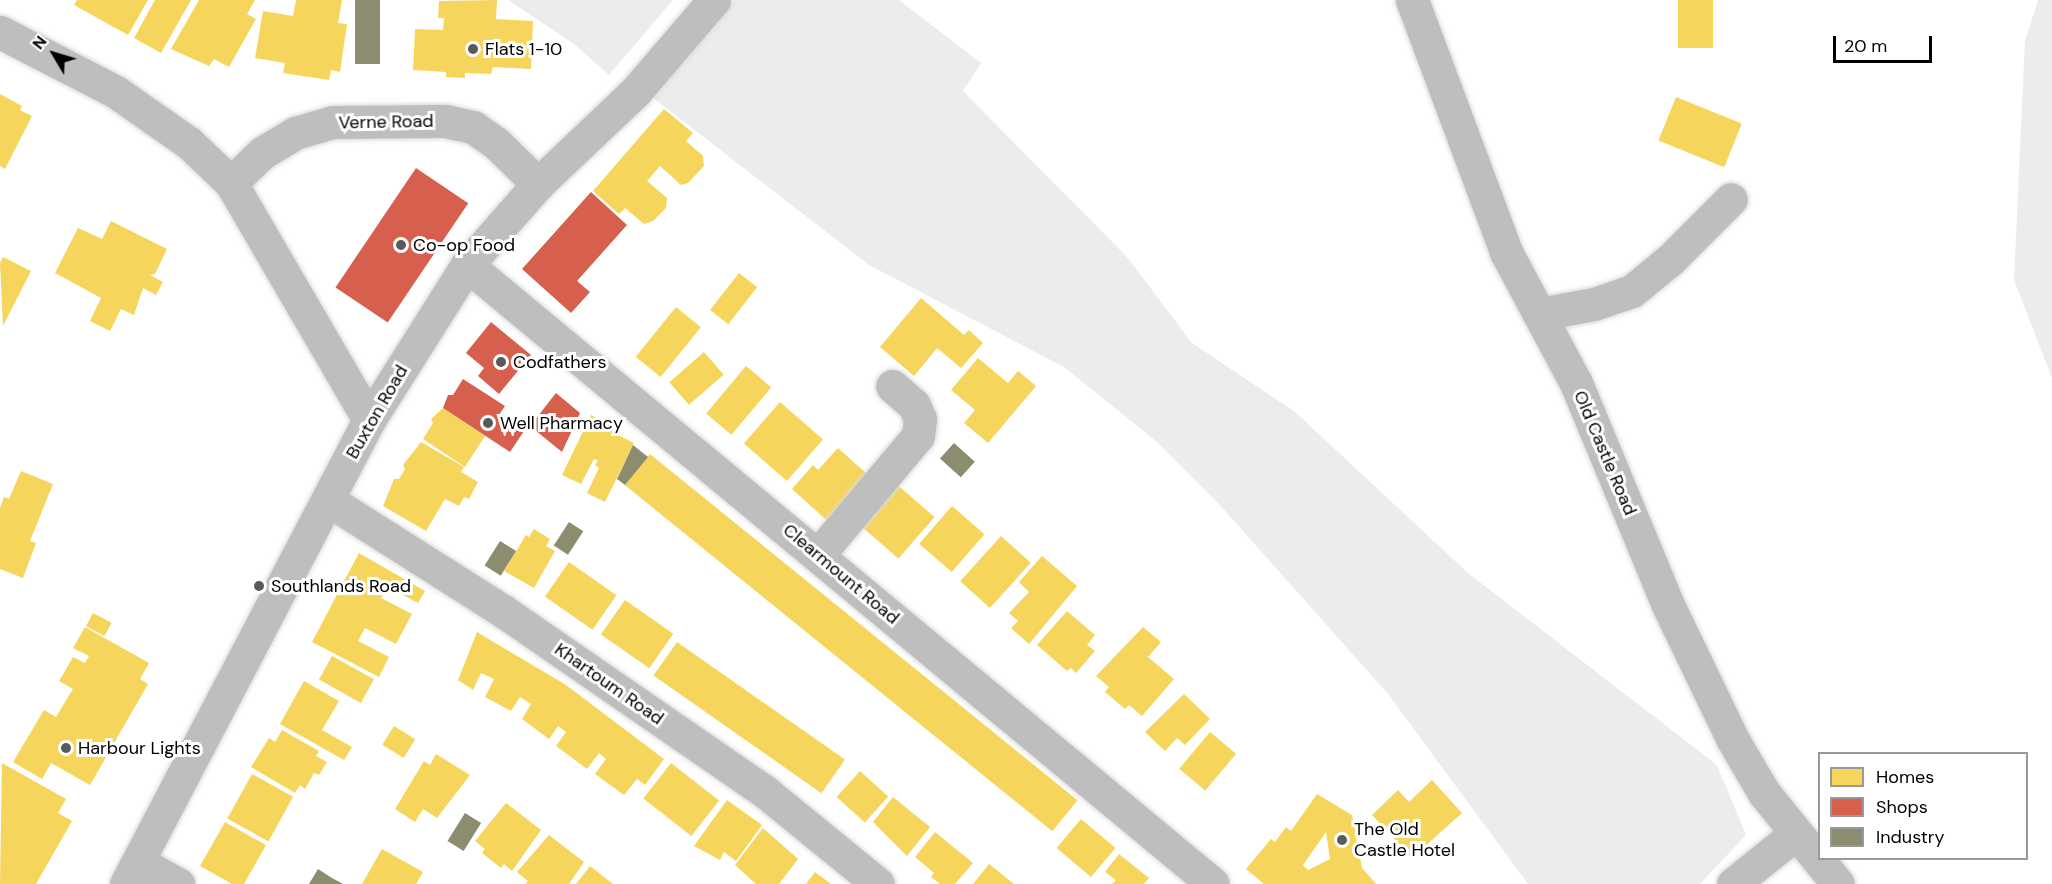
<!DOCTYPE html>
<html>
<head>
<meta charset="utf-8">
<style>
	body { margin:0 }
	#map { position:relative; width:2052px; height:884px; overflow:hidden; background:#fff; font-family:"DM Sans",sans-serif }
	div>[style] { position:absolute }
	.green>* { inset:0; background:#ececec }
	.homes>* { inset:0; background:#f6d55c; transform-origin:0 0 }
	.shops>* { inset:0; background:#d6604d; transform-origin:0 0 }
	.industry>* { inset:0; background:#8c8c6e; transform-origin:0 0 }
	.roads { filter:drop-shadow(0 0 2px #dbdbdb) drop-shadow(0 0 2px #dbdbdb) }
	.minor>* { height:33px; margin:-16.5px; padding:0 16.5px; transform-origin:16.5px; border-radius:16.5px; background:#bebebe }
	.highway>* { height:33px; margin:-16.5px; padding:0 16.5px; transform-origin:16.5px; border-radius:16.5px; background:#bebebe }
	.dots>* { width:16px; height:16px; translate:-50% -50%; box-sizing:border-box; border:3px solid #fff; border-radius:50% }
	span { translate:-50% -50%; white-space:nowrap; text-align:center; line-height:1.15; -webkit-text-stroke:6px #fff; paint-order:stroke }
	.poi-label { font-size:18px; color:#000 }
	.left { translate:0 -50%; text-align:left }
	.street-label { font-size:18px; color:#000 }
	.legend { position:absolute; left:1818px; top:752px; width:210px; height:108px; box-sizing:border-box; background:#fff; border:2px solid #999; margin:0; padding:8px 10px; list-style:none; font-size:18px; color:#000 }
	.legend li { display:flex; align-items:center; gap:12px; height:30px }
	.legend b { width:30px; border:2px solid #999 }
	.north { position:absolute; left:24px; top:24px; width:60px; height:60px; -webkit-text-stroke:4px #fff; paint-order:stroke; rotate:308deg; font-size:16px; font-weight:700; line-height:24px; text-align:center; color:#000 }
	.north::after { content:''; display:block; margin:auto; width:21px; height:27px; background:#000; clip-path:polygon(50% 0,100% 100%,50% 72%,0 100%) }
	.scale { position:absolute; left:1833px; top:36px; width:99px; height:27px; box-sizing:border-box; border:3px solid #000; border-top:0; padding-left:8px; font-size:18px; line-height:21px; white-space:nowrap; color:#000; -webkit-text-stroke:4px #fff; paint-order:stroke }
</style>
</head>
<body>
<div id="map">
	<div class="green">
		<div style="clip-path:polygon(508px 0,673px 0,609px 75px,574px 44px)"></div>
		<div style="clip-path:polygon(735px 0,899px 0,981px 63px,963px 91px,1127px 257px,1192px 343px,1295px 412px,1468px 573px,1717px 765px,1746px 835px,1700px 884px,1528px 884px,1388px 694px,1218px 503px,1157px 442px,1064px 367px,869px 265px,652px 97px)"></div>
		<div style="clip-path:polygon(2038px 0,2052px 0,2052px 378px,2014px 280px,2025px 41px)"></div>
	</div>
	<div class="homes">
		<div style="clip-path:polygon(77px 0,148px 0,128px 35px,74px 5px)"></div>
		<div style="clip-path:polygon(155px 0,191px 0,161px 53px,134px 38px)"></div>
		<div style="clip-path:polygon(199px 0,255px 0,247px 14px,256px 19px,229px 67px,214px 59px,209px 66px,171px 49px)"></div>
		<div style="clip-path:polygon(296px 0,342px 0,338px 23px,347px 24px,340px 72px,331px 70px,329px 80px,283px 73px,285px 63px,255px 58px,263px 11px,293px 16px)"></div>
		<div style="clip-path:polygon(497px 0,496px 19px,533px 21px,531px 69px,493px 67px,491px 74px,465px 73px,465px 78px,446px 77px,446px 72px,413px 70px,415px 29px,443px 30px,444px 18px,438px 18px,439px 1px)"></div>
		<div style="left:1678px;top:0;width:35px;height:48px"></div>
		<div style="clip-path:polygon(0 94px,22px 106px,20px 110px,32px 116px,5px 169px,0 166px)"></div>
		<div style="left:1676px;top:97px;width:71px;height:47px;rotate:22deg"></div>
		<div style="clip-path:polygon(664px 109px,693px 133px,686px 141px,703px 156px,704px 166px,688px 183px,681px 185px,660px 166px,647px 181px,667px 198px,666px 208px,653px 221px,644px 224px,625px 208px,619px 214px,593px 191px)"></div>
		<div style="clip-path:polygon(111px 221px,167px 249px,155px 274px,150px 275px,163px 282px,156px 295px,143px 288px,134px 315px,121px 309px,110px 331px,90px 321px,101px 298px,55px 273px,78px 228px,102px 239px)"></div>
		<div style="clip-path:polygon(3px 257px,31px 271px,3px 326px,0 263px)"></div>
		<div style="left:739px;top:273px;width:23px;height:47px;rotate:38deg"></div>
		<div style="clip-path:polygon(921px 298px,964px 335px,969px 330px,983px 343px,961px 368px,937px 348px,914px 376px,880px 347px)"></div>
		<div style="left:676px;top:307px;width:32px;height:64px;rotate:39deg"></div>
		<div style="left:704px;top:352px;width:30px;height:46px;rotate:49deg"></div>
		<div style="clip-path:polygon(978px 358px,1008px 383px,1018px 371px,1036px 386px,988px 443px,964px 423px,975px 410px,951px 390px)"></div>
		<div style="left:746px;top:366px;width:33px;height:62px;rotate:40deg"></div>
		<div style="left:780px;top:402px;width:57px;height:55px;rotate:41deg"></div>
		<div style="clip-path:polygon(443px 408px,485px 436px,465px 467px,423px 439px,433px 423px,431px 419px)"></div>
		<div style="clip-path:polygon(591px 415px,614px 427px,612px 432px,634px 443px,605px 502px,587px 493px,599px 468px,595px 465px,598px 461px,594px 459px,581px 484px,562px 475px)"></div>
		<div style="clip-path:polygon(421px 442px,464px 467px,461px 472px,478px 482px,469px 499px,464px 497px,459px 506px,445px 499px,426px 531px,383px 506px,394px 479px,399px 479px,405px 469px,403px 465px)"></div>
		<div style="clip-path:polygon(838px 448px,867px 474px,832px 525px,792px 489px,813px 465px,818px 470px)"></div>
		<div style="left:650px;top:454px;width:550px;height:40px;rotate:39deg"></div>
		<div style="clip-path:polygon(21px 471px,53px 484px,30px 541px,36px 543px,23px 578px,0 569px,0 508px,4px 497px,9px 499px)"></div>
		<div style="left:893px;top:481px;width:55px;height:55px;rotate:41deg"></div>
		<div style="left:952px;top:506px;width:43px;height:50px;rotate:41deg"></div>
		<div style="clip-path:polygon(534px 529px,550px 539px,546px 546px,555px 551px,534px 588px,504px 571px,526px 535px,529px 537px)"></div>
		<div style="left:1001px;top:536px;width:40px;height:61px;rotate:42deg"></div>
		<div style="clip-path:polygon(359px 553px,425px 591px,418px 603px,388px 587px,381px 598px,412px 614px,396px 644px,365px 628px,358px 641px,389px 657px,379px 677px,312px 642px)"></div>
		<div style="clip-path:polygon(1042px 556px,1077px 586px,1029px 644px,1011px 628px,1018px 621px,1009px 613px,1029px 592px,1019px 582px)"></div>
		<div style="left:569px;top:562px;width:58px;height:42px;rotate:35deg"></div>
		<div style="left:625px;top:600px;width:59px;height:42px;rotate:35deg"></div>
		<div style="clip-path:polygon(1067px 611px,1095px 635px,1087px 645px,1095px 651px,1076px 673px,1071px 668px,1067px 671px,1037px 645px)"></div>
		<div style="left:93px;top:613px;width:21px;height:15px;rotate:28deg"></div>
		<div style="clip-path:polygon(85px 627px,149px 663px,140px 679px,148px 684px,90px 785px,51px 763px,42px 779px,13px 762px,44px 710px,56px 717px,73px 689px,59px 681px,73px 657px,85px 663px,89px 656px,73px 648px)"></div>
		<div style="clip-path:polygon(1143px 627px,1161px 642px,1148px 657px,1174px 679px,1142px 716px,1129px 705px,1125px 709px,1105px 692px,1109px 687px,1096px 676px)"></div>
		<div style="clip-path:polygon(477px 632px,566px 685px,664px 759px,645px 785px,637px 779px,624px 795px,595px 774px,606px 759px,599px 753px,587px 769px,556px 746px,566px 732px,558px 726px,549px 739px,522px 719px,531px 704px,520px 697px,511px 711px,485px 697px,494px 679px,481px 673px,473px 690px,458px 680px)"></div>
		<div style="left:677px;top:642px;width:205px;height:41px;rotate:35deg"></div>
		<div style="left:332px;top:656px;width:48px;height:27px;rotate:29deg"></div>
		<div style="clip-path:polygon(304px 681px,339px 701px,322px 730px,352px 747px,344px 760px,280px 724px)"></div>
		<div style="clip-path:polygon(1184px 694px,1210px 719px,1185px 745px,1177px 738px,1165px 751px,1145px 732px)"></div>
		<div style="left:394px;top:726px;width:25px;height:22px;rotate:32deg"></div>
		<div style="clip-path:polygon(282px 730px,319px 751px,316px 756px,327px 762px,319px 775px,314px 773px,305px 789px,300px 785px,295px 793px,251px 767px,269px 738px,275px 742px)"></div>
		<div style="left:1210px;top:732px;width:34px;height:48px;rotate:40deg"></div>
		<div style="clip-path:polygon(436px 754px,470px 775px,437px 818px,423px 809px,415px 822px,395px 809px,424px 761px,430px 765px)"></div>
		<div style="clip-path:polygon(2px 763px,66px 799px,58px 813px,72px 821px,36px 884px,0 884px)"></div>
		<div style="left:671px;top:763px;width:61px;height:45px;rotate:38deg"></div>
		<div style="left:860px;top:771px;width:38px;height:35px;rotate:42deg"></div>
		<div style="left:252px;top:774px;width:47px;height:51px;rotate:29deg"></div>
		<div style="clip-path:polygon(1432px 780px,1462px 813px,1412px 858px,1372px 815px,1398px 790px,1409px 802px)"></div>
		<div style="clip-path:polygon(evenodd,1317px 794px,1352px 815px,1362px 868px,1376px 884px,1264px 884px,1246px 869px,1271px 839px,1275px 842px,1286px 827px,1291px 831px,1317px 794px,1326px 832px,1330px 859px,1308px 870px,1303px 865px,1326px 832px)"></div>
		<div style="clip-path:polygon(893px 797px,930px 827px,907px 856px,873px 822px)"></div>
		<div style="clip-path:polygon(727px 800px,762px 825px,736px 861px,724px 852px,720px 860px,694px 846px)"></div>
		<div style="clip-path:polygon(506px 803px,541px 830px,512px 871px,504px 864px,501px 868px,482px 853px,485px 849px,475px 841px)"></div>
		<div style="left:1081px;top:819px;width:45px;height:38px;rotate:40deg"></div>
		<div style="clip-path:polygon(225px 822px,266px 845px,244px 884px,232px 884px,200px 866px)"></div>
		<div style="clip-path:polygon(763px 828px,798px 859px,779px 884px,756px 884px,735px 865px)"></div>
		<div style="clip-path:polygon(935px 832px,973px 863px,955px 884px,940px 884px,931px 877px,934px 873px,915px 857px)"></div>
		<div style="clip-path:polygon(549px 835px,584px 862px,569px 884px,525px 884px,528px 881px,517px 872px)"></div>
		<div style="clip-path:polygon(382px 849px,423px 872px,416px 884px,362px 884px)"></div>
		<div style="clip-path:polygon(1119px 854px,1149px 878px,1144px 884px,1112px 884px,1116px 880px,1105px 872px)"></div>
		<div style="clip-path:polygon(989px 864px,1014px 884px,973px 884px)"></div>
		<div style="clip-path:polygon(590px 866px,613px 884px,576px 884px)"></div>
		<div style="clip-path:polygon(815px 872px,831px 884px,806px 884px)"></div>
	</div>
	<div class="shops">
		<div style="left:416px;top:168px;width:63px;height:144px;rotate:34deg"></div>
		<div style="clip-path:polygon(591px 192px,627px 225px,577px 281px,590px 292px,571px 313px,522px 269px)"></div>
		<div style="clip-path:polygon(491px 322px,531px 355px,499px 394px,478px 376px,484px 368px,466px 353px)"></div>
		<div style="clip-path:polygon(463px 379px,505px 406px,499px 415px,524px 431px,510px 452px,443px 408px,448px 395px,453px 395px)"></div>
		<div style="clip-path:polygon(556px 393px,580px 413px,562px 452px,530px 426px)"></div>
	</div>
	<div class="industry">
		<div style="left:355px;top:0;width:25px;height:64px"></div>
		<div style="left:954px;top:443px;width:28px;height:21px;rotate:42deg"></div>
		<div style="clip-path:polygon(633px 445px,648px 457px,625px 485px,617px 479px)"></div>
		<div style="left:569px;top:522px;width:17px;height:28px;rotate:33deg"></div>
		<div style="left:500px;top:541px;width:19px;height:29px;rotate:32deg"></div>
		<div style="left:465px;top:813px;width:19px;height:33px;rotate:32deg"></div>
		<div style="clip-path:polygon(318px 869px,332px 878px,343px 884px,309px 884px)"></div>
	</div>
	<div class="roads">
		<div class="minor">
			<div style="left:1412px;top:0;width:269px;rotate:69.5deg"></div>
			<div style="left:1506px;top:252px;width:149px;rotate:61.9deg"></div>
			<div style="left:1576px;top:383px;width:238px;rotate:67.5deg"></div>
			<div style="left:1667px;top:603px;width:152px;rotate:64.3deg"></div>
			<div style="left:1733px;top:740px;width:61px;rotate:59.7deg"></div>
			<div style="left:1764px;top:793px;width:117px;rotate:50.9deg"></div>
			<div style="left:0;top:32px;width:131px;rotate:27.3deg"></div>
			<div style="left:116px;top:92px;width:89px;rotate:34.9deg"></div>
			<div style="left:189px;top:143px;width:58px;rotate:43.6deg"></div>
			<div style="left:231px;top:183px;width:274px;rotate:59.8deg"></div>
			<div style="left:231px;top:183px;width:43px;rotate:-44.1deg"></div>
			<div style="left:262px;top:153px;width:39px;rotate:-31deg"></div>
			<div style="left:295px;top:133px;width:40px;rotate:-16deg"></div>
			<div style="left:333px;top:122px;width:112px;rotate:-0.5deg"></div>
			<div style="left:445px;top:121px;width:29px;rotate:12deg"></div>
			<div style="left:473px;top:127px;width:28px;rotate:35deg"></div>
			<div style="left:496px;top:143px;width:59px;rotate:44.3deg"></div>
			<div style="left:467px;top:265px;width:969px;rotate:39.68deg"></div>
			<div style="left:1539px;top:314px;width:56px;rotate:-10.3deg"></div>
			<div style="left:1594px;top:304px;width:40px;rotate:-18.9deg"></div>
			<div style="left:1632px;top:291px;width:52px;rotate:-39.5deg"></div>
			<div style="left:1672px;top:258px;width:83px;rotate:-45deg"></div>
			<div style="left:328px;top:500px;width:207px;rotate:32.4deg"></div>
			<div style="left:503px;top:611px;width:317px;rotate:34.6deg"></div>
			<div style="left:764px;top:791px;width:147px;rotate:39.2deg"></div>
			<div style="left:818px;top:555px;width:155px;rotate:-50deg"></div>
			<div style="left:918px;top:436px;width:17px;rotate:-83deg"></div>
			<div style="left:920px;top:419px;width:15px;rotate:-113deg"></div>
			<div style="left:914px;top:405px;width:29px;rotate:-139deg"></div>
			<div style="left:138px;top:862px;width:46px;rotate:28.8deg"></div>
			<div style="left:1733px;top:884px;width:78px;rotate:-38.8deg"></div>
		</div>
		<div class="highway">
			<div style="left:126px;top:884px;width:524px;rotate:-62.36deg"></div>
			<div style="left:369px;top:420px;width:183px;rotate:-57.7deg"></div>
			<div style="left:467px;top:265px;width:108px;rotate:-48.8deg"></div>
			<div style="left:538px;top:184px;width:135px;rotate:-43.5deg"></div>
			<div style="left:636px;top:91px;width:120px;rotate:-49.4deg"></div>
		</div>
	</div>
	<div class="dots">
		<div style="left:473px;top:49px;background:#595959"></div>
		<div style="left:401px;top:245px;background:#595959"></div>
		<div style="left:501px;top:362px;background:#595959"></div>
		<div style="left:488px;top:423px;background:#595959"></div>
		<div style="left:259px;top:586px;background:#595959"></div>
		<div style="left:66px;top:748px;background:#595959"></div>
		<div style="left:1342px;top:840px;background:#595959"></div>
	</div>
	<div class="poi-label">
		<span class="left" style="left:485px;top:49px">Flats 1-10</span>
		<span class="left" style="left:413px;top:245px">Co-op Food</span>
		<span class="left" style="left:513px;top:362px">Codfathers</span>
		<span class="left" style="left:500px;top:423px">Well Pharmacy</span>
		<span class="left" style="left:271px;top:586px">Southlands Road</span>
		<span class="left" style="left:78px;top:748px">Harbour Lights</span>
		<span class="left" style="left:1354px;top:840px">The Old<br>Castle Hotel</span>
	</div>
	<div class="street-label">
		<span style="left:386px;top:122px;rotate:-1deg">Verne Road</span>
		<span style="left:377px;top:412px;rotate:-60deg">Buxton Road</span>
		<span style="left:1605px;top:453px;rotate:67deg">Old Castle Road</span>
		<span style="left:841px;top:574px;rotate:40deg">Clearmount Road</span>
		<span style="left:609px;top:684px;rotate:35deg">Khartoum Road</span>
	</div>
	<ul class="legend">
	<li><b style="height:16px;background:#f6d55c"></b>Homes</li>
	<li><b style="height:16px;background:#d6604d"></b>Shops</li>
	<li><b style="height:16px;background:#8c8c6e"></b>Industry</li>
	</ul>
	<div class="north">N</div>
	<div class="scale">20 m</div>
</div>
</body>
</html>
